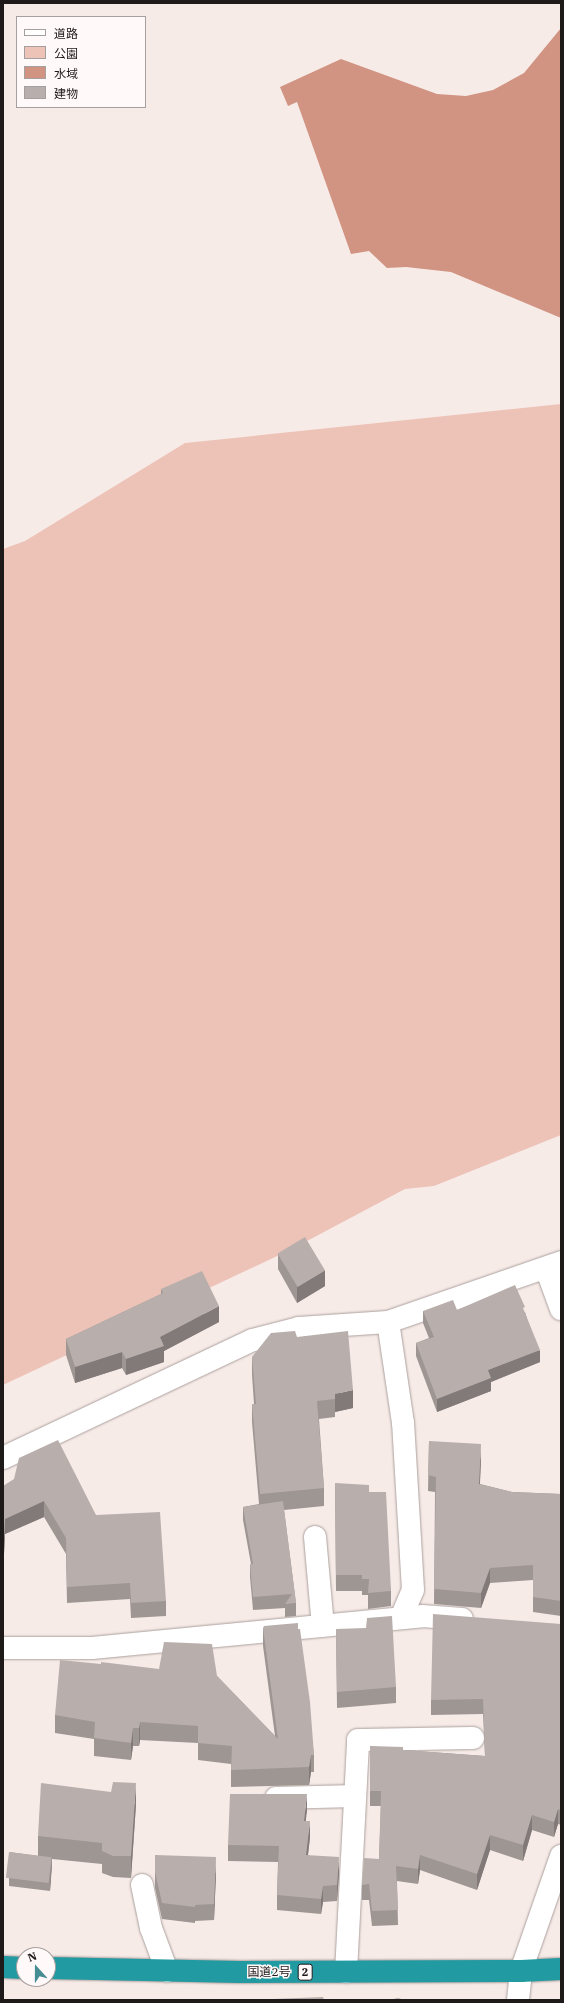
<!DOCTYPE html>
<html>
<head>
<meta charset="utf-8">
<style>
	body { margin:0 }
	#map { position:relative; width:564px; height:2003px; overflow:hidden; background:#f7ebe8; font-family:"IBM Plex Serif","Noto Sans JP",serif }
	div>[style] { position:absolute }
	.green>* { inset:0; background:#edc3b8 }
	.water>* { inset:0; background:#d19382 }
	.roads { filter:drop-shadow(0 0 1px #aba09d) drop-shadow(0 0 1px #aba09d) }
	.minor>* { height:22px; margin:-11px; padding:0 11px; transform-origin:11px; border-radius:11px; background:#fff }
	.highway>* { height:22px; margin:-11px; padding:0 11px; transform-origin:11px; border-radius:11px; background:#219aa1 }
	.wall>* { inset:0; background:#9e9693 }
	.shaded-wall>* { inset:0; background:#817a78 }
	.building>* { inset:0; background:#b8aeab; transform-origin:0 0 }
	span { translate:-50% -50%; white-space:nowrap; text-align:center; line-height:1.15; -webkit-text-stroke:3px #fffaf9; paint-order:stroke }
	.shield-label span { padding:1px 3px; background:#fffaf9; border:1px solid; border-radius:3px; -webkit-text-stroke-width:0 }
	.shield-label { font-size:11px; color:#1e1a19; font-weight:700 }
	.street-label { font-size:12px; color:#1e1a19 }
	.frame { position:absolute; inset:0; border:4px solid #1e1a19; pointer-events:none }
	.legend { position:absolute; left:16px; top:16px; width:130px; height:92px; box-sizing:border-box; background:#fffaf9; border:1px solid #a5a09f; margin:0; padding:5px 7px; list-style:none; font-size:12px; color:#1e1a19 }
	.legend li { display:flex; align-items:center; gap:8px; height:20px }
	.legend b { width:20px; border:1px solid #a5a09f }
	.north { position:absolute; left:16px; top:1947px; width:40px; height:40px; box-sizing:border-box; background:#fffaf9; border:1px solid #a5a09f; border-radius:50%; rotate:339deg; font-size:11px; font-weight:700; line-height:16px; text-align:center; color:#1e1a19 }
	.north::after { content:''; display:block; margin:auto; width:14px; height:18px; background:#458d92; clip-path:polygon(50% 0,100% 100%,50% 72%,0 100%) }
</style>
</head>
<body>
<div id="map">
	<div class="green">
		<div style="clip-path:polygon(561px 404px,561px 1135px,434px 1186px,405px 1189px,292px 1249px,3px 1385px,3px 549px,25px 541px,185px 443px)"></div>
	</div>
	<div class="water">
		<div style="clip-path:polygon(561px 28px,561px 318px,451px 272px,406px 267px,387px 268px,369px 251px,351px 254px,297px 102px,288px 106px,280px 87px,341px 59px,437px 94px,466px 96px,493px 90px,524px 73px)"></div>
	</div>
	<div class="roads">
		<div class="minor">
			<div style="left:546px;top:1268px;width:44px;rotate:69.9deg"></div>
			<div style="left:3px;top:1458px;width:276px;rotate:-25.3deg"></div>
			<div style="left:253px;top:1340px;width:48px;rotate:-14.6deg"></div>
			<div style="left:299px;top:1328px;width:89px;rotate:-3.9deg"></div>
			<div style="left:315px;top:1537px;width:89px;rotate:84.9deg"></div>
			<div style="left:401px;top:1618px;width:30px;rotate:-67deg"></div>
			<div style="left:413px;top:1590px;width:167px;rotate:-93.4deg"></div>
			<div style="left:403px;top:1423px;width:102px;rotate:-98.4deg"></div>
			<div style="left:388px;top:1322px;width:183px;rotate:-19.1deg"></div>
			<div style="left:3px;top:1648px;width:89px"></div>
			<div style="left:92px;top:1648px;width:332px;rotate:-5.5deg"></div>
			<div style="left:422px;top:1616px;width:40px;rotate:4.3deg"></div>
			<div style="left:276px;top:1798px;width:79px;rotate:-1.5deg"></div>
			<div style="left:142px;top:1885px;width:44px;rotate:78.2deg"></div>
			<div style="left:151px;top:1928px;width:46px;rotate:69.6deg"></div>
			<div style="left:346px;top:1972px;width:232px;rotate:-87deg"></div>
			<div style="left:358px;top:1740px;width:115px;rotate:-1deg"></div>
			<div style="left:518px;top:2000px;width:29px;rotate:-84deg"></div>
			<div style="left:521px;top:1971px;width:122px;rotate:-70.8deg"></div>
		</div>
		<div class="highway">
			<div style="left:3px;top:1967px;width:21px;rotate:3deg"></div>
			<div style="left:48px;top:1968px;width:192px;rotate:1.2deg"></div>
			<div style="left:240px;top:1972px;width:281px;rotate:-0.2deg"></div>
			<div style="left:521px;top:1971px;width:40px;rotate:-2.9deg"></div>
		</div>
	</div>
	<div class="wall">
		<div style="clip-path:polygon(278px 1254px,325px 1286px,297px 1303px,278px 1269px)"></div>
		<div style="clip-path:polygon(161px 1289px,219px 1322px,164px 1351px,164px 1362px,126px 1375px,122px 1368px,75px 1383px,66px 1355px,66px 1339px,161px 1294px)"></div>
		<div style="clip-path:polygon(457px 1310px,525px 1312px,540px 1362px,491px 1382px,491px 1391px,437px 1412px,416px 1356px,416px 1343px,429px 1338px,423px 1323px,423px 1311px)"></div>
		<div style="clip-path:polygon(297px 1337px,353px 1408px,335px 1412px,335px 1417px,319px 1419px,324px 1488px,324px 1506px,284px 1510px,296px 1603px,296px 1616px,285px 1617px,285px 1608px,253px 1610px,250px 1577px,250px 1564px,251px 1564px,243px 1520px,243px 1507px,259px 1504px,252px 1422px,252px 1404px,254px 1404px,252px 1375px,252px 1357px)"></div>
		<div style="clip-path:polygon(429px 1441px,481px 1459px,480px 1484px,512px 1492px,561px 1494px,561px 1616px,533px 1612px,533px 1580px,490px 1583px,481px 1608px,434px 1604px,435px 1492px,428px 1491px)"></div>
		<div style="clip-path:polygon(335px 1483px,369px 1492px,391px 1591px,391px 1606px,368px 1609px,368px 1595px,362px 1595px,362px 1591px,336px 1591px)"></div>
		<div style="clip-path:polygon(3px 1486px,96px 1515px,166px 1601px,166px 1616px,131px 1618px,130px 1599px,67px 1603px,66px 1554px,44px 1517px,5px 1534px,3px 1574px)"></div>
		<div style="clip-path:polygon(561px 1624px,561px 1825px,558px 1824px,554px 1837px,532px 1830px,523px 1861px,490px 1850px,477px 1890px,420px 1870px,418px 1884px,397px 1881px,398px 1925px,372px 1926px,369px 1900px,362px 1900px,362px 1885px,379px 1859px,381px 1806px,370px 1806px,370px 1746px,403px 1750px,485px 1756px,483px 1714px,431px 1715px,431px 1700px)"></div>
		<div style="clip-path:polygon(263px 1628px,298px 1629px,314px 1755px,314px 1772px,311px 1772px,309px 1785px,231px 1787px,231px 1764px,198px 1760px,198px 1743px,140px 1740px,139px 1746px,133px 1746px,131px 1760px,94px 1756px,94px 1739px,55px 1733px,55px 1715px,217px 1676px,275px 1736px,263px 1646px)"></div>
		<div style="clip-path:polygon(336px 1629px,396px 1687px,396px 1703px,337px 1708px)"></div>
		<div style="clip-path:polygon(136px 1804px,131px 1878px,113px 1877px,102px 1873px,102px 1864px,52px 1859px,50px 1891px,9px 1886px,9px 1852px,38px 1856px,38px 1836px)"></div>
		<div style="clip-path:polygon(307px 1810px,305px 1821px,310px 1837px,308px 1855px,339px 1873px,337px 1901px,323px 1902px,321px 1914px,277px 1910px,277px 1895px,278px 1862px,228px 1861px,228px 1845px)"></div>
		<div style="clip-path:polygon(155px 1855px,216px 1873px,214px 1920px,195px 1921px,195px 1923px,162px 1919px,155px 1888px)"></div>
	</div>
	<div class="shaded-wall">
		<div style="clip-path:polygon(325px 1270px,325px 1286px,297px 1303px,297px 1287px)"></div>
		<div style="clip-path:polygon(219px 1306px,219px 1322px,164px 1351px,164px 1362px,126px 1375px,126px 1359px,160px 1337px)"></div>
		<div style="clip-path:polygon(540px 1350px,540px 1362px,491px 1382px,491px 1391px,437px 1412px,437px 1399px,488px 1370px)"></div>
		<div style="clip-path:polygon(122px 1352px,122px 1368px,75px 1383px,75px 1367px)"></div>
		<div style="clip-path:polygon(353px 1390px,353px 1408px,335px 1412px,335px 1417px,335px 1394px)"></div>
		<div style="clip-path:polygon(481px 1444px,481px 1459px,479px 1499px,479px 1484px)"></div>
		<div style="clip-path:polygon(44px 1501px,44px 1517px,5px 1534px,3px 1574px,3px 1558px,5px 1519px)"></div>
		<div style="clip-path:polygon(490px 1568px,490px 1583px,481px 1608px,481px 1593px)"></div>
		<div style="clip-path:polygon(140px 1722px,140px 1740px,139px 1746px,139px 1728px)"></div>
		<div style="clip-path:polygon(133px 1728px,133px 1746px,131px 1760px,131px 1743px)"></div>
		<div style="clip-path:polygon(311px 1755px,311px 1772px,309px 1785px,309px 1767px)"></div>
		<div style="clip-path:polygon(136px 1783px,136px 1804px,131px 1878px,131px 1856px)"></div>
		<div style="clip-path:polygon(307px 1794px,307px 1810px,304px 1837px,304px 1821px)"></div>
		<div style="clip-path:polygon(558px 1809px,558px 1824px,554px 1837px,554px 1822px)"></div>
		<div style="clip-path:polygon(532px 1815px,532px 1830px,523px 1861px,523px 1845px)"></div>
		<div style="clip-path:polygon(310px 1821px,310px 1837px,306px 1871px,306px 1855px)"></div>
		<div style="clip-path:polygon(490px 1835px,490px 1850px,477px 1890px,477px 1874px)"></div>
		<div style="clip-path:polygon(420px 1855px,420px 1870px,418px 1884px,418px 1869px)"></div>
		<div style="clip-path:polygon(52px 1857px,52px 1866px,50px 1891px,50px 1882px)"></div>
		<div style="clip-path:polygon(216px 1857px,216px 1873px,214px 1920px,214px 1904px)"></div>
		<div style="clip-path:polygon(339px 1857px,339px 1873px,337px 1901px,337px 1885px)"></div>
		<div style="clip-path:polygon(323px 1886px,323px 1902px,321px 1914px,321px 1899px)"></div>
	</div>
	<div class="building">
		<div style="left:305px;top:1237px;width:39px;height:32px;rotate:59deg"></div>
		<div style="clip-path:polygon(202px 1271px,219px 1306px,160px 1337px,164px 1346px,126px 1359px,122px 1352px,75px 1367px,66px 1339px,163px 1293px,161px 1289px)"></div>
		<div style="clip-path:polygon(515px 1285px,525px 1307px,523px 1308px,540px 1350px,488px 1370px,491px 1378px,437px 1399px,416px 1343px,434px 1337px,423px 1311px,453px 1300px,457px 1310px)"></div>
		<div style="clip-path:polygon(295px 1331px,297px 1337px,348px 1331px,353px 1390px,335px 1394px,335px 1399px,317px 1401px,324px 1488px,260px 1494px,252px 1404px,256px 1404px,252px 1357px,271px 1333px)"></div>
		<div style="clip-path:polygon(58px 1440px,96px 1515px,160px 1512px,166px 1601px,131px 1603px,130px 1583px,67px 1587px,66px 1538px,44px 1501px,5px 1519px,3px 1558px,3px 1486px,14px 1479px,19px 1458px)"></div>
		<div style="clip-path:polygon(429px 1441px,481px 1444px,479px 1484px,512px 1492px,561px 1494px,561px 1601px,533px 1597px,533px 1565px,490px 1568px,481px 1593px,434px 1589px,436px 1477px,428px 1475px)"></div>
		<div style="clip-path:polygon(335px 1483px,369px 1485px,369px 1492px,386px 1492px,391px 1591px,368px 1593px,369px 1579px,362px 1579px,362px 1575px,336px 1575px)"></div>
		<div style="clip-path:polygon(283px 1501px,296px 1603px,285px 1604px,292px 1594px,253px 1597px,250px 1564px,253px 1564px,243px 1507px)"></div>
		<div style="clip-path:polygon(433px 1614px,561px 1624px,561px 1810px,558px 1809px,554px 1822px,532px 1815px,523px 1845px,490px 1835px,477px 1874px,420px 1855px,418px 1869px,396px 1866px,398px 1910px,372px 1911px,369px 1884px,362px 1885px,364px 1858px,379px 1859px,381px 1791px,370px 1791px,370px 1746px,403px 1747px,403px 1750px,485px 1756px,483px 1699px,431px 1700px)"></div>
		<div style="clip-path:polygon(392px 1616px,396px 1687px,337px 1692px,336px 1629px,366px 1628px,367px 1618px)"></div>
		<div style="clip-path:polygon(298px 1623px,298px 1629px,300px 1629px,310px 1702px,314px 1755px,311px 1755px,309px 1767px,231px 1770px,232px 1746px,198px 1743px,198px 1726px,140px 1722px,139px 1728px,133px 1728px,131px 1743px,94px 1738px,95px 1722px,55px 1715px,60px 1660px,101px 1664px,101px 1662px,159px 1669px,164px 1642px,212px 1644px,217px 1676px,278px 1739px,263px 1628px,264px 1626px)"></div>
		<div style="clip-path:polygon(113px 1782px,136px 1783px,131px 1856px,113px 1856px,102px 1851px,102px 1843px,38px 1836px,41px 1783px,111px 1792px)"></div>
		<div style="clip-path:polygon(230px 1794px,307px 1794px,304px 1821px,310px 1821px,306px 1855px,339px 1857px,337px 1885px,323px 1886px,321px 1899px,277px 1895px,279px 1846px,228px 1845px)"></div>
		<div style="left:9px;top:1852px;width:43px;height:26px;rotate:7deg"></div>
		<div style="clip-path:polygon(155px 1855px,216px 1857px,214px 1904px,195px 1905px,195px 1907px,162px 1903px,155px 1872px)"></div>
		<div style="clip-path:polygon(323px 1997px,324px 2000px,246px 2000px)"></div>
		<div style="clip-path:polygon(398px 1998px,405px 2000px,389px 2000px)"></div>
	</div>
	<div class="shield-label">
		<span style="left:305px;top:1972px">2</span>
	</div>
	<div class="street-label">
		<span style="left:269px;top:1972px">国道2号</span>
	</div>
	<div class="frame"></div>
	<ul class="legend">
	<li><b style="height:5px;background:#fff"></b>道路</li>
	<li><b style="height:11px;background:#edc3b8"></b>公園</li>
	<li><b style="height:11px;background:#d19382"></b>水域</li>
	<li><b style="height:11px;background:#b8aeab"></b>建物</li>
	</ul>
	<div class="north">N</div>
</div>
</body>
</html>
